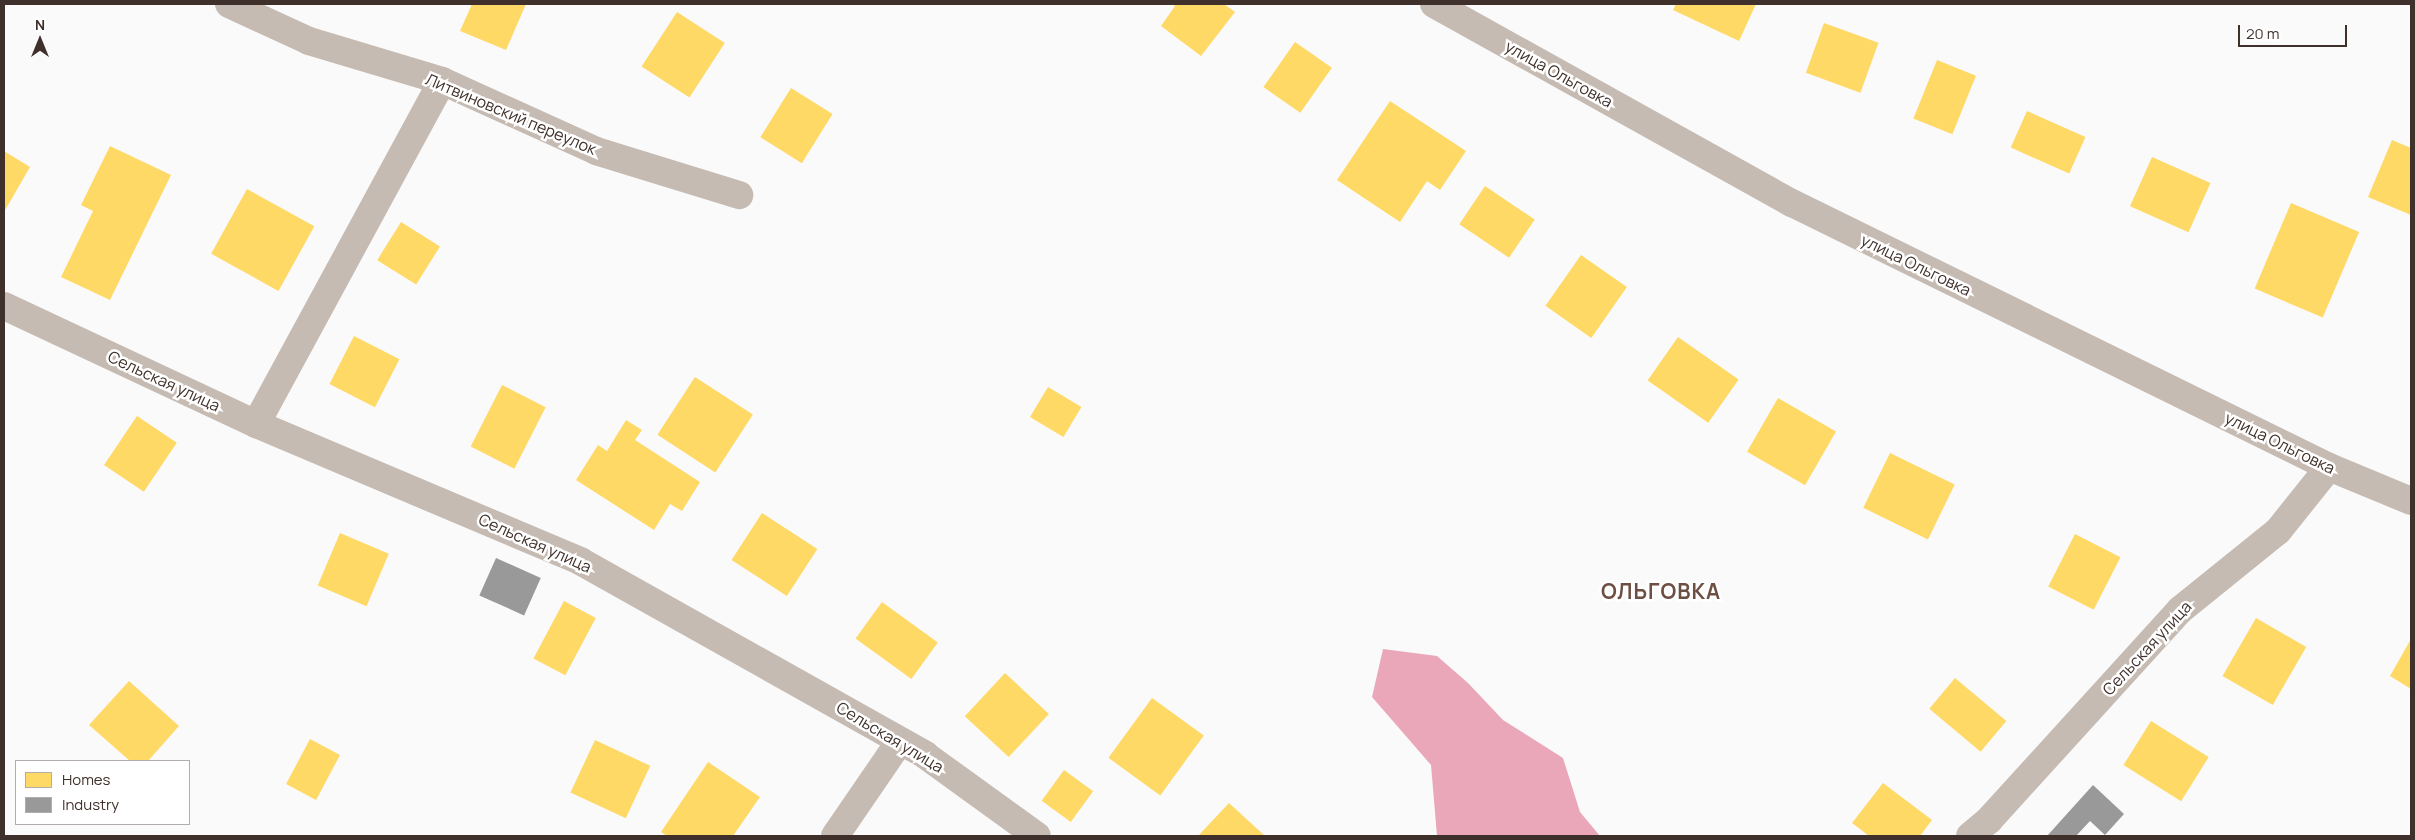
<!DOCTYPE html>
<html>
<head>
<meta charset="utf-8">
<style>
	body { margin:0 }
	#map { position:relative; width:2415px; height:840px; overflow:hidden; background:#fafafa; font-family:Manrope,sans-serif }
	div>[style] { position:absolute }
	.water>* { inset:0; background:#eba7ba }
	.homes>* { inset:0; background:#ffd966; transform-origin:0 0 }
	.industry>* { inset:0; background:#999; transform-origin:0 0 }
	.minor>* { height:28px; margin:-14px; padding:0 14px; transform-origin:14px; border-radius:14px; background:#c6bbb3 }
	span { translate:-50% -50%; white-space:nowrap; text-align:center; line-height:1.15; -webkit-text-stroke:5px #fff; paint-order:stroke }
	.street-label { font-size:16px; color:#3f302b }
	.district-label { font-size:21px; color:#6d4f43; font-weight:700; letter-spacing:1px }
	.frame { position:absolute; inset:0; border:5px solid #3f302b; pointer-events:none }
	.legend { position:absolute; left:15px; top:760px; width:175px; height:65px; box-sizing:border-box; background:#fff; border:1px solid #b2acaa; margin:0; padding:6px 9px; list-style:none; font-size:15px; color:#3f302b }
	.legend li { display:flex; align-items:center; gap:10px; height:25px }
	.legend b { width:25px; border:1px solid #b2acaa }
	.north { position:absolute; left:15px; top:15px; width:50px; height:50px; -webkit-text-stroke:4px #fff; paint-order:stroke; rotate:0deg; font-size:14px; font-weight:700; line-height:20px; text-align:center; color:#3f302b }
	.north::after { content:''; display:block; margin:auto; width:18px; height:22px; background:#3f302b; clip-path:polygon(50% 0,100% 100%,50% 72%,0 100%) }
	.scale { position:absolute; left:2238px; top:25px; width:109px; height:22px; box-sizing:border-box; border:2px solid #3f302b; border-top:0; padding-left:6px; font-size:15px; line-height:18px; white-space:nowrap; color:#3f302b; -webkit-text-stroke:4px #fff; paint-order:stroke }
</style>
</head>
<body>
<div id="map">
	<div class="water">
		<div style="clip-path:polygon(1383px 649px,1437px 656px,1468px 683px,1503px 720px,1563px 758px,1580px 812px,1600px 836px,1437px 836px,1431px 765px,1372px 697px)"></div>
	</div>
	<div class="homes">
		<div style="clip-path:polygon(472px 4px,526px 4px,506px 50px,460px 31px)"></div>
		<div style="clip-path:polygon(1172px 4px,1224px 4px,1235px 12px,1201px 56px,1161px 26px,1175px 6px)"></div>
		<div style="clip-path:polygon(1676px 4px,1756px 4px,1739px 41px,1673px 10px)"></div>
		<div style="left:677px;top:12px;width:57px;height:65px;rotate:33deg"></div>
		<div style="left:1824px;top:23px;width:58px;height:53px;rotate:20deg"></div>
		<div style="left:1295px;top:42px;width:45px;height:55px;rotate:35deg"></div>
		<div style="left:1937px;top:60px;width:42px;height:63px;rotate:22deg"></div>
		<div style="left:791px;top:88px;width:49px;height:58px;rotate:32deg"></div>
		<div style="clip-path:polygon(1390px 101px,1466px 151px,1440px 190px,1427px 181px,1400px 222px,1337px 180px)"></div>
		<div style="left:2027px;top:111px;width:64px;height:40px;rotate:24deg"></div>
		<div style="clip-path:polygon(2392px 140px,2411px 148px,2411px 215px,2368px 197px)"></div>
		<div style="clip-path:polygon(110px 146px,171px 175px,110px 300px,61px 277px,93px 211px,81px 205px)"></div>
		<div style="clip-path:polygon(4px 151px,30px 167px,4px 212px)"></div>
		<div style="left:2152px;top:157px;width:64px;height:54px;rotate:24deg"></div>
		<div style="left:1485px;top:186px;width:60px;height:46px;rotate:34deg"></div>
		<div style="left:247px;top:189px;width:77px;height:74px;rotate:29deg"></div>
		<div style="left:2291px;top:203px;width:74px;height:93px;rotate:23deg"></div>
		<div style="left:401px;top:222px;width:46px;height:45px;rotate:32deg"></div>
		<div style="left:1581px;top:255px;width:56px;height:62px;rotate:35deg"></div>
		<div style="left:354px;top:336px;width:51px;height:54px;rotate:27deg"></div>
		<div style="left:1678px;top:337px;width:74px;height:53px;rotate:35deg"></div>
		<div style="left:695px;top:377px;width:69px;height:69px;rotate:33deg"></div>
		<div style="left:502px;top:385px;width:49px;height:69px;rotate:27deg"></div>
		<div style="left:1048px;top:387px;width:39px;height:35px;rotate:31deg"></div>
		<div style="left:1778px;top:398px;width:67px;height:62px;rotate:30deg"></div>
		<div style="left:137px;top:416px;width:48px;height:59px;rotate:34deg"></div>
		<div style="clip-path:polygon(626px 420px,642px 430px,635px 440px,700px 482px,682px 511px,670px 504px,654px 530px,576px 480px,598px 445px,607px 451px)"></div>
		<div style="left:1890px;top:453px;width:72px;height:61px;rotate:26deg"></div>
		<div style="left:762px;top:513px;width:66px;height:56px;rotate:33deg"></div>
		<div style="left:340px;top:533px;width:53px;height:57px;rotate:23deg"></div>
		<div style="left:2075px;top:534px;width:51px;height:59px;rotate:27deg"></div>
		<div style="left:564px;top:601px;width:36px;height:65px;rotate:28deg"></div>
		<div style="left:882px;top:602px;width:69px;height:45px;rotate:36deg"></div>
		<div style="left:2256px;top:618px;width:58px;height:67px;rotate:30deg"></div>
		<div style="clip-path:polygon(2411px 639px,2411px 689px,2390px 676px)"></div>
		<div style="left:1005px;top:673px;width:60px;height:59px;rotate:43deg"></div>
		<div style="left:1955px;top:678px;width:67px;height:40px;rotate:40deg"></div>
		<div style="clip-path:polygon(129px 681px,179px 726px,148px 761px,130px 761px,89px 725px)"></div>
		<div style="left:1152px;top:698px;width:64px;height:74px;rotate:36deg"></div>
		<div style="left:2151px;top:721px;width:68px;height:52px;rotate:32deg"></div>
		<div style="left:310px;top:739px;width:34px;height:51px;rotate:28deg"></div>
		<div style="left:595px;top:740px;width:61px;height:58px;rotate:25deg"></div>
		<div style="clip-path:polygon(708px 762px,760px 797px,733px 836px,667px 836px,661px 832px)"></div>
		<div style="left:1064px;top:770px;width:36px;height:38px;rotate:36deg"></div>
		<div style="clip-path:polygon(1883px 783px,1932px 820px,1920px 836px,1869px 836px,1852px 823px)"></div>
		<div style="clip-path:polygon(1229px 803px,1265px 836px,1198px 836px)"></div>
	</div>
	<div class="industry">
		<div style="left:496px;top:558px;width:49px;height:41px;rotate:24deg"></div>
		<div style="clip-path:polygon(2093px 785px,2124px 814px,2105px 835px,2090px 821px,2076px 836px,2047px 836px)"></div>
	</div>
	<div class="minor">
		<div style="left:229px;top:4px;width:88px;rotate:24.8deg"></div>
		<div style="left:309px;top:41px;width:139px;rotate:16.7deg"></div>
		<div style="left:442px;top:81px;width:169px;rotate:24.4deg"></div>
		<div style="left:596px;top:151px;width:150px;rotate:17.1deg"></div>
		<div style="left:1434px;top:4px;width:410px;rotate:29.1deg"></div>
		<div style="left:1792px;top:203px;width:598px;rotate:26.18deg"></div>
		<div style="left:2329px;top:467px;width:89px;rotate:22.5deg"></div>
		<div style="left:4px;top:306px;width:278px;rotate:25.1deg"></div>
		<div style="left:256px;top:424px;width:352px;rotate:22.9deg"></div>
		<div style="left:580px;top:561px;width:396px;rotate:29.3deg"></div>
		<div style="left:925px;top:755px;width:138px;rotate:35.9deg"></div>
		<div style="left:256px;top:424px;width:390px;rotate:-61.5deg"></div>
		<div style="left:835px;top:836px;width:115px;rotate:-55.6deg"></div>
		<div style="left:1970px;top:836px;width:25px;rotate:-40deg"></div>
		<div style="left:1989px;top:820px;width:284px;rotate:-47.7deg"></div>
		<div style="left:2180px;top:610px;width:126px;rotate:-38.9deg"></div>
		<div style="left:2278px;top:531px;width:82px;rotate:-51.4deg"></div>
	</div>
	<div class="street-label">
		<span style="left:1559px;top:74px;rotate:29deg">улица Ольговка</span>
		<span style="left:511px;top:114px;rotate:23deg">Литвиновский переулок</span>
		<span style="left:1916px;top:265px;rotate:26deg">улица Ольговка</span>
		<span style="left:164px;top:381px;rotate:25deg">Сельская улица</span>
		<span style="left:2280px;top:443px;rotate:26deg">улица Ольговка</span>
		<span style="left:535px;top:543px;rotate:24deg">Сельская улица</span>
		<span style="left:2147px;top:648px;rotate:-47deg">Сельская улица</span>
		<span style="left:890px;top:737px;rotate:31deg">Сельская улица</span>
	</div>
	<div class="district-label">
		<span style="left:1661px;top:591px">ОЛЬГОВКА</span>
	</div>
	<div class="frame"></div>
	<ul class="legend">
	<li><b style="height:14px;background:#ffd966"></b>Homes</li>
	<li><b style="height:14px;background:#999"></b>Industry</li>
	</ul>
	<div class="north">N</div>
	<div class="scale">20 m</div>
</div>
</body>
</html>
